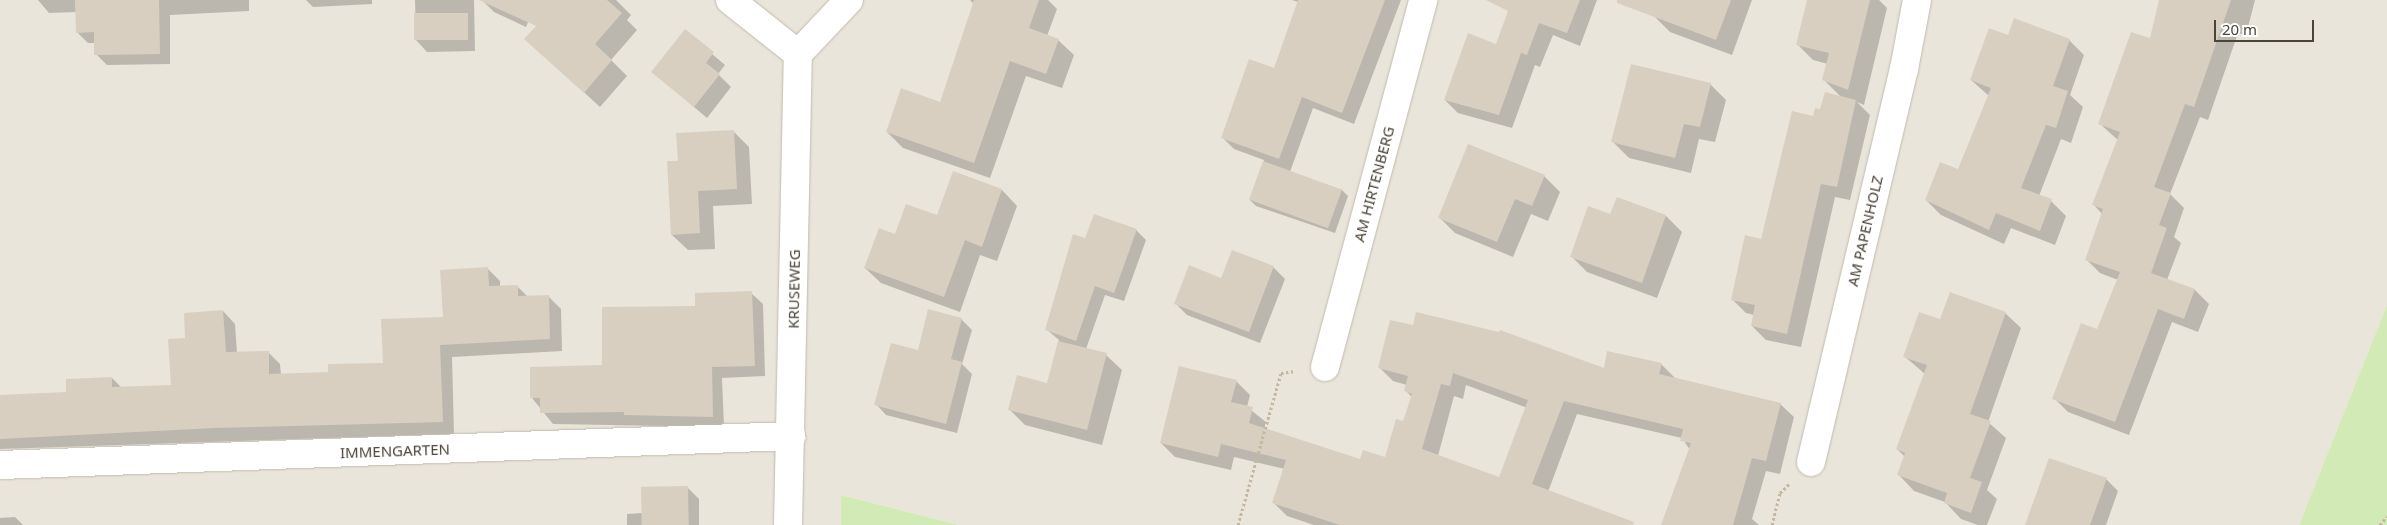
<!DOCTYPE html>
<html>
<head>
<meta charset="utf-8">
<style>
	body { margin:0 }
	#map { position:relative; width:2387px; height:525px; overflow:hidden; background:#f6f3ec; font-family:"Noto Sans",sans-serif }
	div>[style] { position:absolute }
	.residential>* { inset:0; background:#eae5da }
	.green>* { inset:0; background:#d2eab5 }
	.shadow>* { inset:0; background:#0003 }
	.building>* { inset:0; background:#d8cfc1; transform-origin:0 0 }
	.path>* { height:3px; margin-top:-1.5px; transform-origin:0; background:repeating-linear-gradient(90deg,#c4b79f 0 2.5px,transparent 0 5px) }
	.roads { filter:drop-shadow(0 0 1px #c2bbae) drop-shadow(0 0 1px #c2bbae) }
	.minor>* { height:28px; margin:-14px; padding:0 14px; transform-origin:14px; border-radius:14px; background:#fff }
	span { translate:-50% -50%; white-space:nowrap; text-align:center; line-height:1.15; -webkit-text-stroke:4.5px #fff; paint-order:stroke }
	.street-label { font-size:15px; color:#4b4439 }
	.scale { position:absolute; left:2214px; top:20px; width:100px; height:22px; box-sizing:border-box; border:2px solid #4b4439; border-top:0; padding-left:6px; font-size:15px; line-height:18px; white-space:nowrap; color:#4b4439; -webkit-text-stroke:4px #fff; paint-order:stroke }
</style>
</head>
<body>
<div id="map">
	<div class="residential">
		<div style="clip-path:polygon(0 0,2387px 0,2387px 305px,2299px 525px,959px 525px,842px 495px,841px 525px,0 525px)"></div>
	</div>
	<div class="green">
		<div style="clip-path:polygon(2387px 305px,2387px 525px,2299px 525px)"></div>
		<div style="clip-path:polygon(841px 495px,959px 525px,841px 525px)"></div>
	</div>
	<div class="shadow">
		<div style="clip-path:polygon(38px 0,249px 0,249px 11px,170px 15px,170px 64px,107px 65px,96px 54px,96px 43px,88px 43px,77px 32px,76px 12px,49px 13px)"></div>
		<div style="clip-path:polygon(306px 0,372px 0,372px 4px,313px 7px)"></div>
		<div style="clip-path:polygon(415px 0,474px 0,475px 51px,427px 52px,416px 40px)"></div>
		<div style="clip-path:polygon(482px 0,538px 0,526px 27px,494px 12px)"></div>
		<div style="clip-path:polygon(561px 0,616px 0,631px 15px,627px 20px,637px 30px,611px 60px,627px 76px,600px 107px,526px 39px)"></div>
		<div style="clip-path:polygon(970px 0,1048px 0,1057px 9px,1047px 36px,1058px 40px,1074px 55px,1062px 88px,1026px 76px,990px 178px,903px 148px,887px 132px,941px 103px,974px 4px)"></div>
		<div style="clip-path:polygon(1292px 0,1401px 0,1354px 124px,1313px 108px,1290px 172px,1342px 190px,1348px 196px,1335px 233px,1256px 206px,1250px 200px,1264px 160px,1234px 149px,1222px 137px,1275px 70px,1298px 2px)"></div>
		<div style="clip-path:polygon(1514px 0,1597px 0,1580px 46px,1553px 35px,1540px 67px,1535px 65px,1512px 128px,1458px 113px,1445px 100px,1497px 45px)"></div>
		<div style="clip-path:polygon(1660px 0,1752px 0,1732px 55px,1670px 32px,1654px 16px)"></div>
		<div style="clip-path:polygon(1808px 0,1879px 0,1887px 8px,1864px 105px,1857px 102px,1870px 115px,1850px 200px,1835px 197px,1801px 347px,1766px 340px,1752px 326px,1754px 315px,1746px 313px,1732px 299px,1762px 241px,1814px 117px,1841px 97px,1824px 80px,1828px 64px,1813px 60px,1797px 44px)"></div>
		<div style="clip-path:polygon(2161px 0,2255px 0,2246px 35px,2238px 33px,2208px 120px,2200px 117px,2170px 194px,2184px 208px,2174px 237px,2181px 243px,2167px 280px,2195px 290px,2209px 304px,2198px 332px,2172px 322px,2129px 435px,2068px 412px,2054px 398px,2098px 331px,2118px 280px,2100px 273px,2086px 259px,2102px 214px,2094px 205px,2118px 140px,2100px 124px,2150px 40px)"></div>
		<div style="clip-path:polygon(685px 31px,725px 65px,718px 74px,731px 87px,707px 118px,653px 72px)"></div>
		<div style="clip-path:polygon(2009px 37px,2069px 40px,2084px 55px,2070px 95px,2083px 107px,2071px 143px,2061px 139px,2039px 196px,2051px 201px,2066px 216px,2055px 245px,2011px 228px,2004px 244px,1941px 215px,1926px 200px,1959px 171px,1989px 96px,1971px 80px)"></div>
		<div style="clip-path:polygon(1710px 84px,1726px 100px,1715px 142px,1699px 139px,1691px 173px,1629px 158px,1613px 142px)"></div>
		<div style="clip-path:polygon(733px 131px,749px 147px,752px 204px,713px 206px,715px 249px,688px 250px,672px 235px,679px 162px)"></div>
		<div style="clip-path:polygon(1544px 176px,1560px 192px,1548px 221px,1531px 214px,1513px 257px,1455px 233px,1439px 217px)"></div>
		<div style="clip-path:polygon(1002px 190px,1017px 206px,997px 261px,980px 255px,960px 312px,881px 283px,865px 268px,938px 217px)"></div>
		<div style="clip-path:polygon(1618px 199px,1666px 216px,1682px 232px,1657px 298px,1587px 272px,1571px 256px,1611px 216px)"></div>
		<div style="clip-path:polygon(1136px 230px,1146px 240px,1124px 301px,1105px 295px,1086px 349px,1106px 355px,1122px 370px,1102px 445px,1025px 425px,1009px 409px,1048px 384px,1059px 340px,1046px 329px,1086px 240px)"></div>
		<div style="clip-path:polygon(1273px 267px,1285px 279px,1260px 343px,1187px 315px,1176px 304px,1222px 279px)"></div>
		<div style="clip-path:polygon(487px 268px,500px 281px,500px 287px,517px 286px,528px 297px,549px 297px,561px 309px,562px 351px,452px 357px,454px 434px,0 449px,0 396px,67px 393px,112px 378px,122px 388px,172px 386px,186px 340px,223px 311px,235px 324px,237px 353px,268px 352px,280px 364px,281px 375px,329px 373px,384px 364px,444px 318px)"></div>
		<div style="clip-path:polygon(751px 293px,763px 304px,765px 376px,722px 378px,724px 427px,553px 424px,532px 398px,604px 367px)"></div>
		<div style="clip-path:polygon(2005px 313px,2021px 328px,1988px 422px,2006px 438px,1987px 490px,1997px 499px,1987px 525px,1978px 525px,1961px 519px,1945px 502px,1914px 491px,1899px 475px,1905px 457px,1897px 449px,1925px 374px,1904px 356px,1940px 321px)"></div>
		<div style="clip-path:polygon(961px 319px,972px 330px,962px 364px,972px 374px,957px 433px,886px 415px,876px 404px,919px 352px)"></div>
		<div style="clip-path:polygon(evenodd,1661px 364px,1675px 378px,1780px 404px,1794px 417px,1780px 474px,1766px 471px,1752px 519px,1759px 525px,1663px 525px,1690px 450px,1682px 438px,1577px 414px,1548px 492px,1630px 525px,1314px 525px,1287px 516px,1274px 503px,1285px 469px,1234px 457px,1231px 470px,1175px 457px,1161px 443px,1236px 381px,1250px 395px,1247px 407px,1266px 422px,1264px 429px,1360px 461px,1386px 458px,1404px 422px,1412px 397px,1405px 390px,1407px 385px,1393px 381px,1380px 368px,1604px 369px,1661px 364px,1466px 385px,1527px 408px,1499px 479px,1438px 456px,1454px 396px,1463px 399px,1466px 385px)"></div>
		<div style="clip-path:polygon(2106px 479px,2118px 491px,2106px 525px,2027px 525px)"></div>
		<div style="clip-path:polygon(687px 487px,699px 499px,699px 525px,627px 525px,627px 514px,643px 513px)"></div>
		<div style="clip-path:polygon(15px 517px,23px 525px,0 525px,0 518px)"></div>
	</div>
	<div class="building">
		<div style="clip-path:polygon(75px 0,159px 0,160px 54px,94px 55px,94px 32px,76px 33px)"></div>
		<div style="clip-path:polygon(479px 0,607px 0,622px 13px,595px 44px,612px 60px,584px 93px,524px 39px,536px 26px)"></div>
		<div style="clip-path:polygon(974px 0,1039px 0,1029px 28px,1059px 39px,1046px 74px,1010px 61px,974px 163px,886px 132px,901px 88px,940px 102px)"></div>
		<div style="clip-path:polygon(1298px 0,1385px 0,1342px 113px,1302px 97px,1279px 159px,1221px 138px,1249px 59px,1274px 68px)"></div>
		<div style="clip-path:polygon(1486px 0,1580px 0,1567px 33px,1539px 23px,1527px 55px,1521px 53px,1499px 115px,1444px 100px,1468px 33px,1496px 44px,1508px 11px)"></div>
		<div style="clip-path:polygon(1617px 0,1731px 0,1716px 40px,1617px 3px)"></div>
		<div style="clip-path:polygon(1807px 0,1870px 0,1848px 90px,1822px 80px,1829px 53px,1796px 45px)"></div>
		<div style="clip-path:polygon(2159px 0,2231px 0,2194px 107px,2185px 104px,2154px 187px,2171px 193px,2159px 225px,2167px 228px,2151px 273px,2195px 289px,2184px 319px,2158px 309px,2115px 422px,2052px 399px,2081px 323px,2097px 329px,2120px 272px,2085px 260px,2103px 209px,2092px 205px,2120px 132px,2098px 124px,2131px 32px,2150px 38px)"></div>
		<div style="left:468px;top:13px;width:27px;height:54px;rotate:90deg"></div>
		<div style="clip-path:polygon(2014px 18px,2070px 39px,2053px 86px,2068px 91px,2056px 128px,2046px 125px,2021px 188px,2052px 199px,2040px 231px,1996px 213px,1989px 230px,1925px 200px,1940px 162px,1958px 169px,1991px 88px,1970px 80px,1989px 28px,2008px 35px)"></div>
		<div style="clip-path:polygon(685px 29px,714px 52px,706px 63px,720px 74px,694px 107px,651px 72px)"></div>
		<div style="clip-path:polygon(1631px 64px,1711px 83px,1700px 127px,1684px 124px,1675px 158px,1611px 142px)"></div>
		<div style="clip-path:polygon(1825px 92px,1856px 100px,1837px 187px,1821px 184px,1787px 334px,1751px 326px,1755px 305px,1731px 300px,1745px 235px,1761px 239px,1792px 111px,1813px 116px,1815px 108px,1820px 109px)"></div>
		<div style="clip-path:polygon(734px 130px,737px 189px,698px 191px,700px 233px,671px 235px,667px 161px,678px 161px,676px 133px)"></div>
		<div style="clip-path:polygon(1468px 144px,1545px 175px,1532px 206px,1515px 199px,1497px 242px,1438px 218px)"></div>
		<div style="left:1263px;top:161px;width:84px;height:41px;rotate:20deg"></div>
		<div style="clip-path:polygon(953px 171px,1002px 189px,982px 247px,965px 240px,944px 297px,864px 268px,879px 228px,895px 234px,906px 204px,937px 215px)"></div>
		<div style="clip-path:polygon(1617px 197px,1666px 215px,1642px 283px,1570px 257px,1588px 206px,1610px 214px)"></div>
		<div style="clip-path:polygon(1094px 214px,1137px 229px,1114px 293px,1095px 286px,1076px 341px,1045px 330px,1073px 234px,1085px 238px)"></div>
		<div style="clip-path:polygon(1232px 250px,1274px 266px,1249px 332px,1174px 304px,1189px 265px,1221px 278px)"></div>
		<div style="clip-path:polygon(488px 267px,489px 286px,518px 285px,518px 296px,549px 295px,550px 339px,440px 345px,443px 422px,214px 428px,0 439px,0 395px,66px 392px,66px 379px,112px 377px,112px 387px,171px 385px,168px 339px,185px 338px,184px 313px,223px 310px,226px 352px,269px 351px,269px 374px,328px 372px,328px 364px,383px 363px,381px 319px,443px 317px,440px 270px)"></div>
		<div style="clip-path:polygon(752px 291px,755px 366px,712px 367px,713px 417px,624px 415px,624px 412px,540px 413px,540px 398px,530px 398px,530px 367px,602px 365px,602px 307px,695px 306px,695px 293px)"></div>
		<div style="clip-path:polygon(1950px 292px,2006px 312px,1970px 414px,1991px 421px,1970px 478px,1982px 482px,1971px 513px,1944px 503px,1947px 493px,1897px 475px,1905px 453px,1896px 449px,1927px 365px,1903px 357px,1919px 312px,1940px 319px)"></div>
		<div style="clip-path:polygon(928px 309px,962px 318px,951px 359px,962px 362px,946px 424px,874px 405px,891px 343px,918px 350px)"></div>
		<div style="clip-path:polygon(evenodd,1416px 312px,1499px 332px,1500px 330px,1604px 368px,1607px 351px,1662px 363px,1659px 374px,1781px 403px,1766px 461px,1752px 458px,1733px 525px,1661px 525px,1691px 443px,1680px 441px,1683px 429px,1564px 401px,1532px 484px,1634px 522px,1633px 525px,1340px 525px,1272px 503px,1286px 460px,1221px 444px,1218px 457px,1160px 443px,1179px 366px,1237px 380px,1231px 402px,1253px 407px,1249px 423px,1360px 459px,1363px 450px,1385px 457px,1396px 419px,1403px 421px,1412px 394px,1404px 391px,1408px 376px,1378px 368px,1390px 320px,1413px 325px,1416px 312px,1453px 373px,1528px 400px,1499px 477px,1422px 449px,1441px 384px,1450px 386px,1453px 373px)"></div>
		<div style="clip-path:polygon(1058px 341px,1107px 353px,1087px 430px,1008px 410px,1017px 375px,1047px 383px)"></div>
		<div style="clip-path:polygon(2049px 458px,2107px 478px,2090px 525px,2025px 525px)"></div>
		<div style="left:688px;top:486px;width:39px;height:47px;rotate:89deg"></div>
	</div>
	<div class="path">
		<div style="left:1238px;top:525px;width:158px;rotate:-74.2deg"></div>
		<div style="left:1281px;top:373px;width:14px;rotate:-8deg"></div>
		<div style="left:1772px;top:525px;width:33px;rotate:-76deg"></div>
		<div style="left:1780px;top:493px;width:14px;rotate:-45deg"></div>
		<div style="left:2380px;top:525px;width:11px;rotate:-52deg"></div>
	</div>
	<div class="roads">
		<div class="minor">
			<div style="left:730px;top:0;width:87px;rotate:38.5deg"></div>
			<div style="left:798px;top:54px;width:74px;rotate:-46.6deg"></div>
			<div style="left:1325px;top:367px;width:380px;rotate:-75deg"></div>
			<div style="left:1811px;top:462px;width:404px;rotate:-76.7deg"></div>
			<div style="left:1904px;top:69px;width:70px;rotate:-79.3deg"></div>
			<div style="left:0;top:465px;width:792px;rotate:-2.1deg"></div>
			<div style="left:788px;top:525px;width:471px;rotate:-88.8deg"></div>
		</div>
	</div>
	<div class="street-label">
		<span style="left:1374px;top:184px;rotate:-75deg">AM HIRTENBERG</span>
		<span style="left:1865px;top:231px;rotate:-77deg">AM PAPENHOLZ</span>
		<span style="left:794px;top:289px;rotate:-89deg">KRUSEWEG</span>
		<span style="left:395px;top:451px;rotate:-2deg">IMMENGARTEN</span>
	</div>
	<div class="scale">20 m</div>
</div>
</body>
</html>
